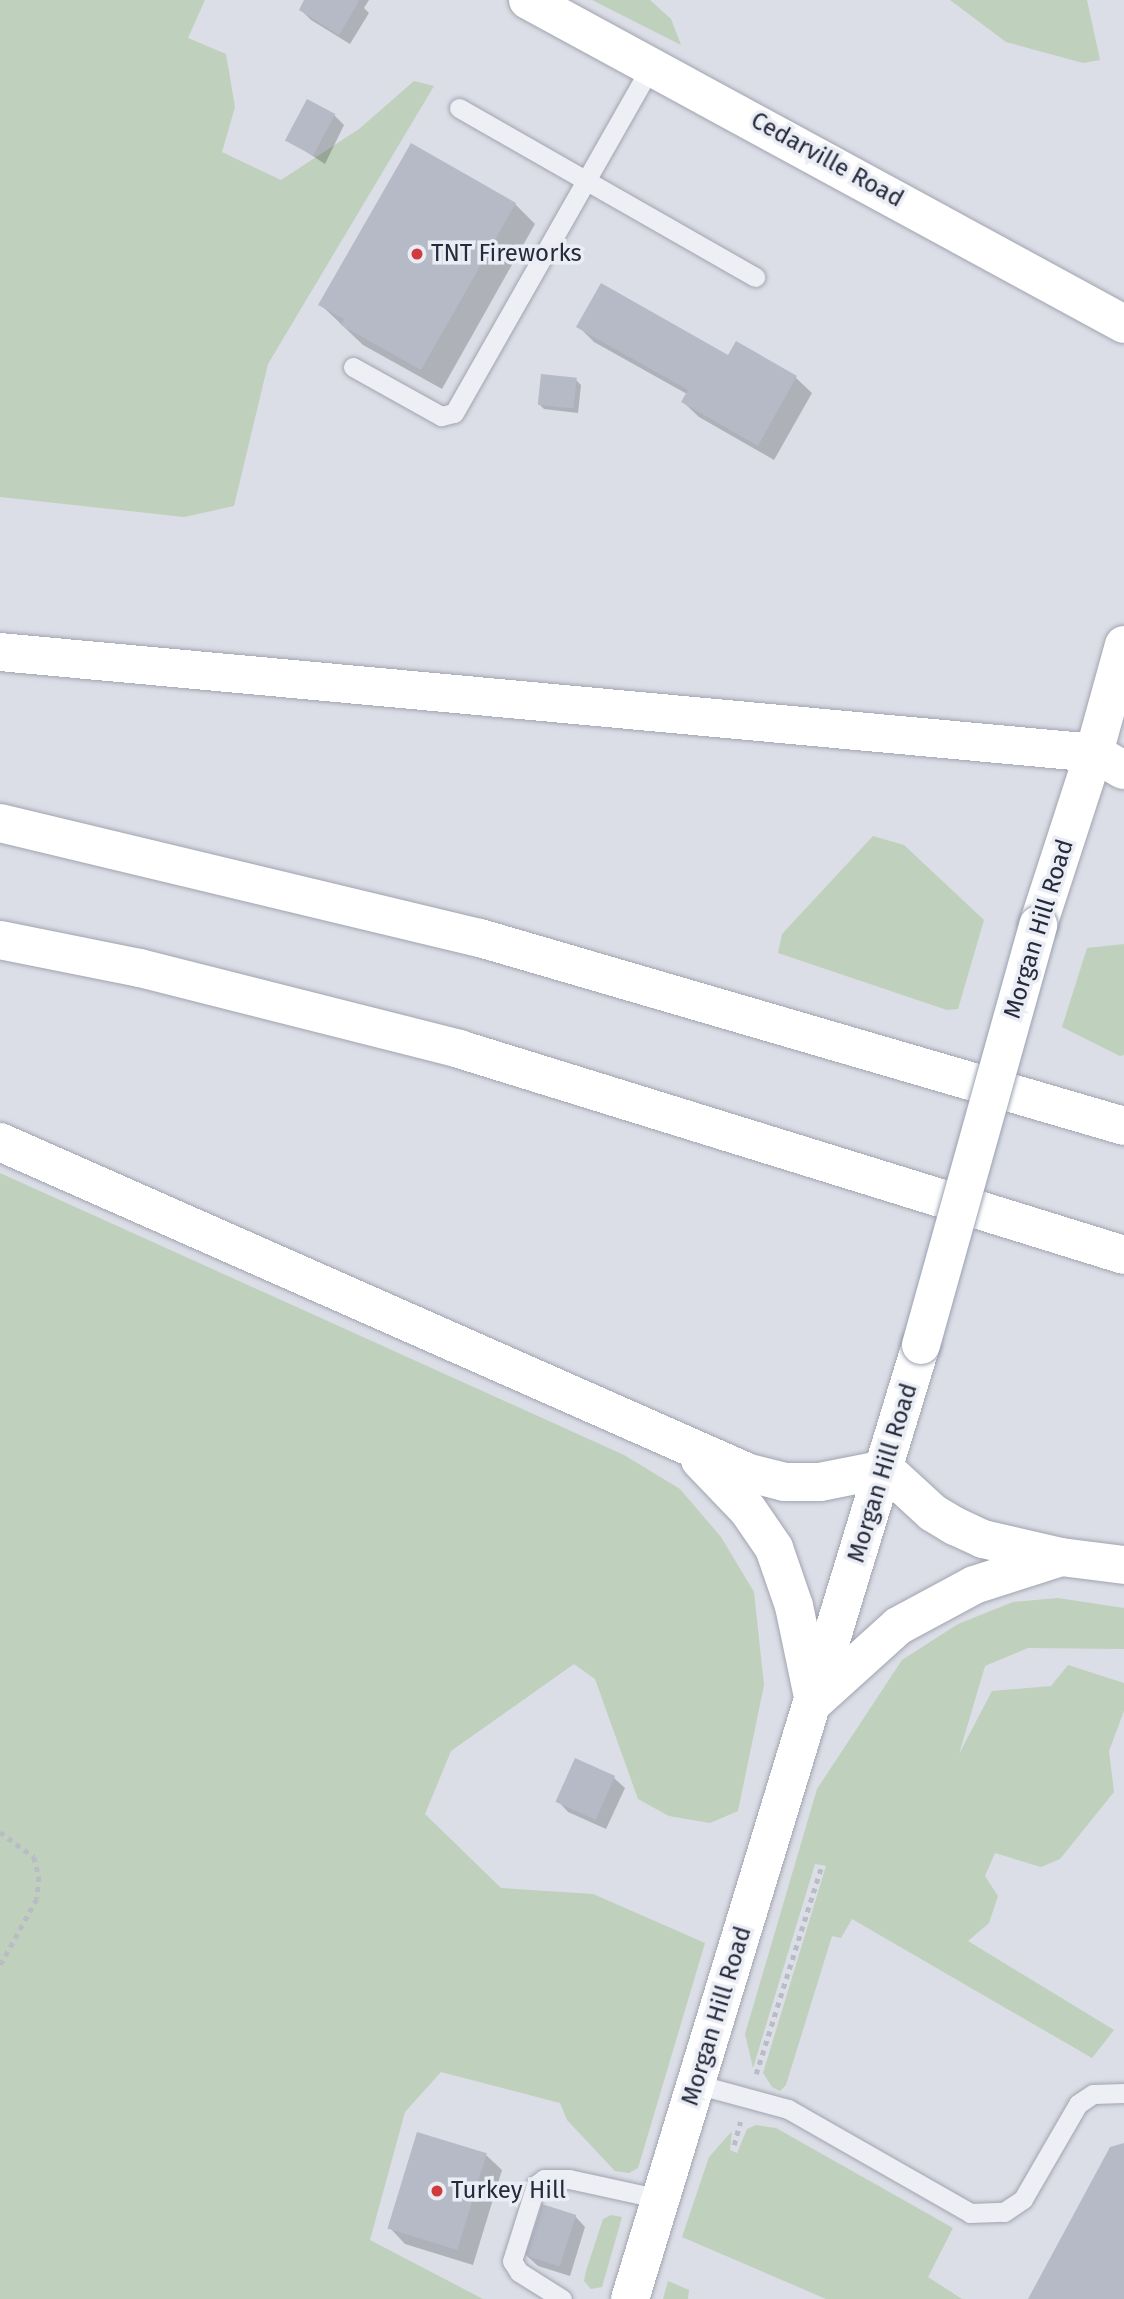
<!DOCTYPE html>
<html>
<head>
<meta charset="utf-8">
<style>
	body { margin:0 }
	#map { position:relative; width:1124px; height:2299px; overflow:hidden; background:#dbdee6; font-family:"Fira Sans",sans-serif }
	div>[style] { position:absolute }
	.green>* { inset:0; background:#bfd0bc }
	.shadow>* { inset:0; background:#0003 }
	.building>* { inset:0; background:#b6b9c6; transform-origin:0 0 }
	.path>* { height:4.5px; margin-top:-2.25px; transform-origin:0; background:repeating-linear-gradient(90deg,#babcc5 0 5px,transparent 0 10px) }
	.roads { filter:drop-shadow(0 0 2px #a1a4b0) drop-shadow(0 0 2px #a1a4b0) }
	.lane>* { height:19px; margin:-9.5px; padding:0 9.5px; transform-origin:9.5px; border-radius:9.5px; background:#eeeff5 }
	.secondary>* { height:38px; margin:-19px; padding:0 19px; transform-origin:19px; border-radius:19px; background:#fff }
	.primary>* { height:38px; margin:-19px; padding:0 19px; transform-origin:19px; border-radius:19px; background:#fff }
	.highway>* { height:38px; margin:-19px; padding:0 19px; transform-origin:19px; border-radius:19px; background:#fff }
	.bridges { filter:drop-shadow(0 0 2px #9ba1b2) drop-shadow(0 0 2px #9ba1b2) }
	.primary-bridge>* { height:38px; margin:-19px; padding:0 19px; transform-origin:19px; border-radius:19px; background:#fff }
	.dots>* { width:19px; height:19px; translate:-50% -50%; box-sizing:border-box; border:4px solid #ebedf4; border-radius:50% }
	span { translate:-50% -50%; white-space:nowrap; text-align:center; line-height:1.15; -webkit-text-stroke:7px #ebedf4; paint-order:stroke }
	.street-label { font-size:24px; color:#252a3c }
	.poi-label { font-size:24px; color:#252a3c }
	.left { translate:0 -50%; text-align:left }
</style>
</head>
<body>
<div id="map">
	<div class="green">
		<div style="clip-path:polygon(0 0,205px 0,188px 38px,226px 54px,235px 107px,222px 152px,281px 180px,359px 129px,414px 81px,434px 86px,268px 364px,234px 506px,184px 517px,0 497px)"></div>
		<div style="clip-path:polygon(592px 0,650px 0,671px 19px,681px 45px)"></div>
		<div style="clip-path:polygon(950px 0,1087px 0,1100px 60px,1083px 63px,1006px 42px)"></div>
		<div style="clip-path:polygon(873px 836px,904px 845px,984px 920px,958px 1009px,947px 1010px,778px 953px,782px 934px)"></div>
		<div style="clip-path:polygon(1124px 944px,1124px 1055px,1120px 1056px,1062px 1027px,1087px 948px)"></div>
		<div style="clip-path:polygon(0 1173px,624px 1455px,680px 1489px,721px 1537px,754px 1592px,764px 1685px,738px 1811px,710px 1823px,669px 1816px,638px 1799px,595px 1679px,574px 1664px,451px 1751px,425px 1814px,501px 1888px,593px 1894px,705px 1943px,638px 2168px,629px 2173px,615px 2171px,567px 2120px,560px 2103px,441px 2072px,405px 2112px,370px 2240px,483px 2299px,0 2299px)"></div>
		<div style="clip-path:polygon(1058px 1598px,1124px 1608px,1124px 1649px,1028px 1648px,985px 1666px,959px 1754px,992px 1691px,1051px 1686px,1068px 1665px,1124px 1683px,1124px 1711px,1109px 1751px,1114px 1792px,1060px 1859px,1041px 1867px,995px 1853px,985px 1876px,998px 1896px,989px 1923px,968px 1941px,1114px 2030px,1092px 2058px,852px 1919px,841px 1938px,832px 1936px,786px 2085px,780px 2091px,772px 2087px,763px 2073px,826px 1866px,815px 1864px,753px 2068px,745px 2034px,817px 1789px,902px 1660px,958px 1624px,1013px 1602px)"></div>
		<div style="clip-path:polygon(756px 2125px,776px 2128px,953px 2228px,928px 2277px,962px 2299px,826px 2299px,682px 2237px,709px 2157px,732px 2131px,730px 2150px,737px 2153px,747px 2129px)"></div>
		<div style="clip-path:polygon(611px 2215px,622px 2217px,602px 2287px,591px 2289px,584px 2281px,586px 2271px,603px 2219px)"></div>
		<div style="clip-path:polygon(668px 2281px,689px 2290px,688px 2299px,663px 2299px)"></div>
	</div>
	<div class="shadow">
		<div style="clip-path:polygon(307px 0,369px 0,364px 8px,369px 13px,350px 44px,311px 20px,301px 10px)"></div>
		<div style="clip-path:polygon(334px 115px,344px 125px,325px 164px,288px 140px)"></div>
		<div style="clip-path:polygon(515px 204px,535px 224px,442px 389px,363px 345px,321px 305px)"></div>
		<div style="clip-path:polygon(578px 326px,729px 357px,736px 344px,796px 378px,812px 393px,774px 460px,699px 417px,683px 402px,687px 394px,594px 342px)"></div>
		<div style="clip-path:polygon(576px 380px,581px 385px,578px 413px,544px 409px,539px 404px)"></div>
		<div style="clip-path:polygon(576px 1760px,614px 1778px,625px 1788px,606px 1829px,568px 1812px,558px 1801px)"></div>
		<div style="clip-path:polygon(486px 2155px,502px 2170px,473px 2265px,405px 2244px,390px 2228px)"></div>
		<div style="clip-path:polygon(575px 2216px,585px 2227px,570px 2276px,538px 2266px,527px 2256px)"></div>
	</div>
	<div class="building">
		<div style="clip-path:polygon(304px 0,357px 0,359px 1px,339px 35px,299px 10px)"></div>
		<div style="left:307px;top:99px;width:32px;height:47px;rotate:28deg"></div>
		<div style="clip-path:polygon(411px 143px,516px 203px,421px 370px,341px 325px,344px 319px,318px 305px)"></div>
		<div style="clip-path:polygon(601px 283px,728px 355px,736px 341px,797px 376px,758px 446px,681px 402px,688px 390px,576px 327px)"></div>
		<div style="left:541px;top:374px;width:36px;height:31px;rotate:6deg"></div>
		<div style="left:575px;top:1758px;width:44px;height:48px;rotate:24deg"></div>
		<div style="left:417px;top:2132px;width:73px;height:101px;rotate:17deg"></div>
		<div style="clip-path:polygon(1124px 2143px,1124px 2299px,1028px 2299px,1110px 2147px)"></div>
		<div style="left:542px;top:2204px;width:36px;height:54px;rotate:18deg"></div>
	</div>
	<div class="path">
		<div style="left:0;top:1832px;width:42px;rotate:36.3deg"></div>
		<div style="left:34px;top:1857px;width:21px;rotate:76deg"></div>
		<div style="left:39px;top:1877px;width:22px;rotate:95deg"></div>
		<div style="left:37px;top:1899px;width:77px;rotate:118.9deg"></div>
		<div style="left:756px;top:2074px;width:219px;rotate:-72.5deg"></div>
		<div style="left:734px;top:2145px;width:24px;rotate:-75deg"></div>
	</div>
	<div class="roads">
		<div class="lane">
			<div style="left:459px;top:108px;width:341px;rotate:29.7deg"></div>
			<div style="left:353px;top:367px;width:101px;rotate:29.1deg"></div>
			<div style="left:441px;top:416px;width:13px;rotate:-13deg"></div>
			<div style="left:454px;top:413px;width:401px;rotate:-60.4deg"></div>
			<div style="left:696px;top:2084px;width:95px;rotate:15.2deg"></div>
			<div style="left:788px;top:2109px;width:210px;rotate:29.7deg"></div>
			<div style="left:970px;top:2213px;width:34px;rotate:-2deg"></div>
			<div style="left:1004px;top:2212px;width:23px;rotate:-34deg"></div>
			<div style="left:1023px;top:2199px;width:110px;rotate:-59.9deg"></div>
			<div style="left:1078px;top:2104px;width:18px;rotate:-34deg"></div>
			<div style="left:1093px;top:2094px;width:31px;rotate:-2deg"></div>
			<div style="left:562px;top:2299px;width:51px;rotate:-147.9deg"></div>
			<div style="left:519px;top:2272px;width:13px;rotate:-122deg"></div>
			<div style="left:512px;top:2261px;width:80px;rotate:-72.5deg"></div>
			<div style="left:536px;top:2185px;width:10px;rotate:-37deg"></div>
			<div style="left:544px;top:2179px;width:25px"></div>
			<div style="left:569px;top:2179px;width:94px;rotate:12.3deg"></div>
		</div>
		<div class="secondary">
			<div style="left:528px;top:0;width:678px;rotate:28.53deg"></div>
			<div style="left:1094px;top:753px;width:112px;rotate:-74.5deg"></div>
		</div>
		<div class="primary">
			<div style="left:1038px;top:925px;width:181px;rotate:-72deg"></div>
			<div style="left:630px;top:2299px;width:997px;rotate:-73.04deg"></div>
		</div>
		<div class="highway">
			<div style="left:0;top:652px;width:1099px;rotate:5.27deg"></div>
			<div style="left:1094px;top:753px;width:34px;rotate:30deg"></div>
			<div style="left:0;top:823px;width:494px;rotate:13.5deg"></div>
			<div style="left:480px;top:938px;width:671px;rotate:16.27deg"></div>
			<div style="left:0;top:940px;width:143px;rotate:11.3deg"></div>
			<div style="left:140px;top:968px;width:329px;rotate:14.2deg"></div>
			<div style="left:459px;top:1049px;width:696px;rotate:17.21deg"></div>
			<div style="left:0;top:1142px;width:819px;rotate:23.84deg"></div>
			<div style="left:749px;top:1473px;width:36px;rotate:14deg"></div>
			<div style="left:784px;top:1482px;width:36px"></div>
			<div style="left:820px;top:1482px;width:66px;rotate:-11.3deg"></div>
			<div style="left:885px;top:1469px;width:65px;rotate:42.5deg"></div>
			<div style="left:933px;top:1513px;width:26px;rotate:31deg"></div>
			<div style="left:955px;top:1526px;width:31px;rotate:25deg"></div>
			<div style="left:983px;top:1539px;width:80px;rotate:13deg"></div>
			<div style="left:700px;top:1460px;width:69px;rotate:46.2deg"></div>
			<div style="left:748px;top:1510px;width:46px;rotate:55.6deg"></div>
			<div style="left:774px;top:1548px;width:61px;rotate:71deg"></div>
			<div style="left:794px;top:1606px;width:98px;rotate:78.2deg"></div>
			<div style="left:814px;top:1702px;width:113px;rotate:-42.1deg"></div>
			<div style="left:898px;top:1626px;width:86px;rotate:-28.3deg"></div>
			<div style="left:974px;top:1585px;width:91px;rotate:-17.8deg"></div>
			<div style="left:1061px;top:1557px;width:64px;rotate:7.2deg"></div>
		</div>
	</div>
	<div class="bridges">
		<div class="primary-bridge">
			<div style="left:921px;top:1345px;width:436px;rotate:-74.4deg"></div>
		</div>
	</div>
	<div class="dots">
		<div style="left:417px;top:254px;background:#d03c3d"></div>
		<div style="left:437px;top:2191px;background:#d03c3d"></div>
	</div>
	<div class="street-label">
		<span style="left:827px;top:160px;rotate:29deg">Cedarville Road</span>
		<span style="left:1039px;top:929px;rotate:-73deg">Morgan Hill Road</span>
		<span style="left:883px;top:1473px;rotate:-73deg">Morgan Hill Road</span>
		<span style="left:717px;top:2016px;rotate:-73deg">Morgan Hill Road</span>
	</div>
	<div class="poi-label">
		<span class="left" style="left:431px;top:254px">TNT Fireworks</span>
		<span class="left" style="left:451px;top:2191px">Turkey Hill</span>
	</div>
</div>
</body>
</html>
